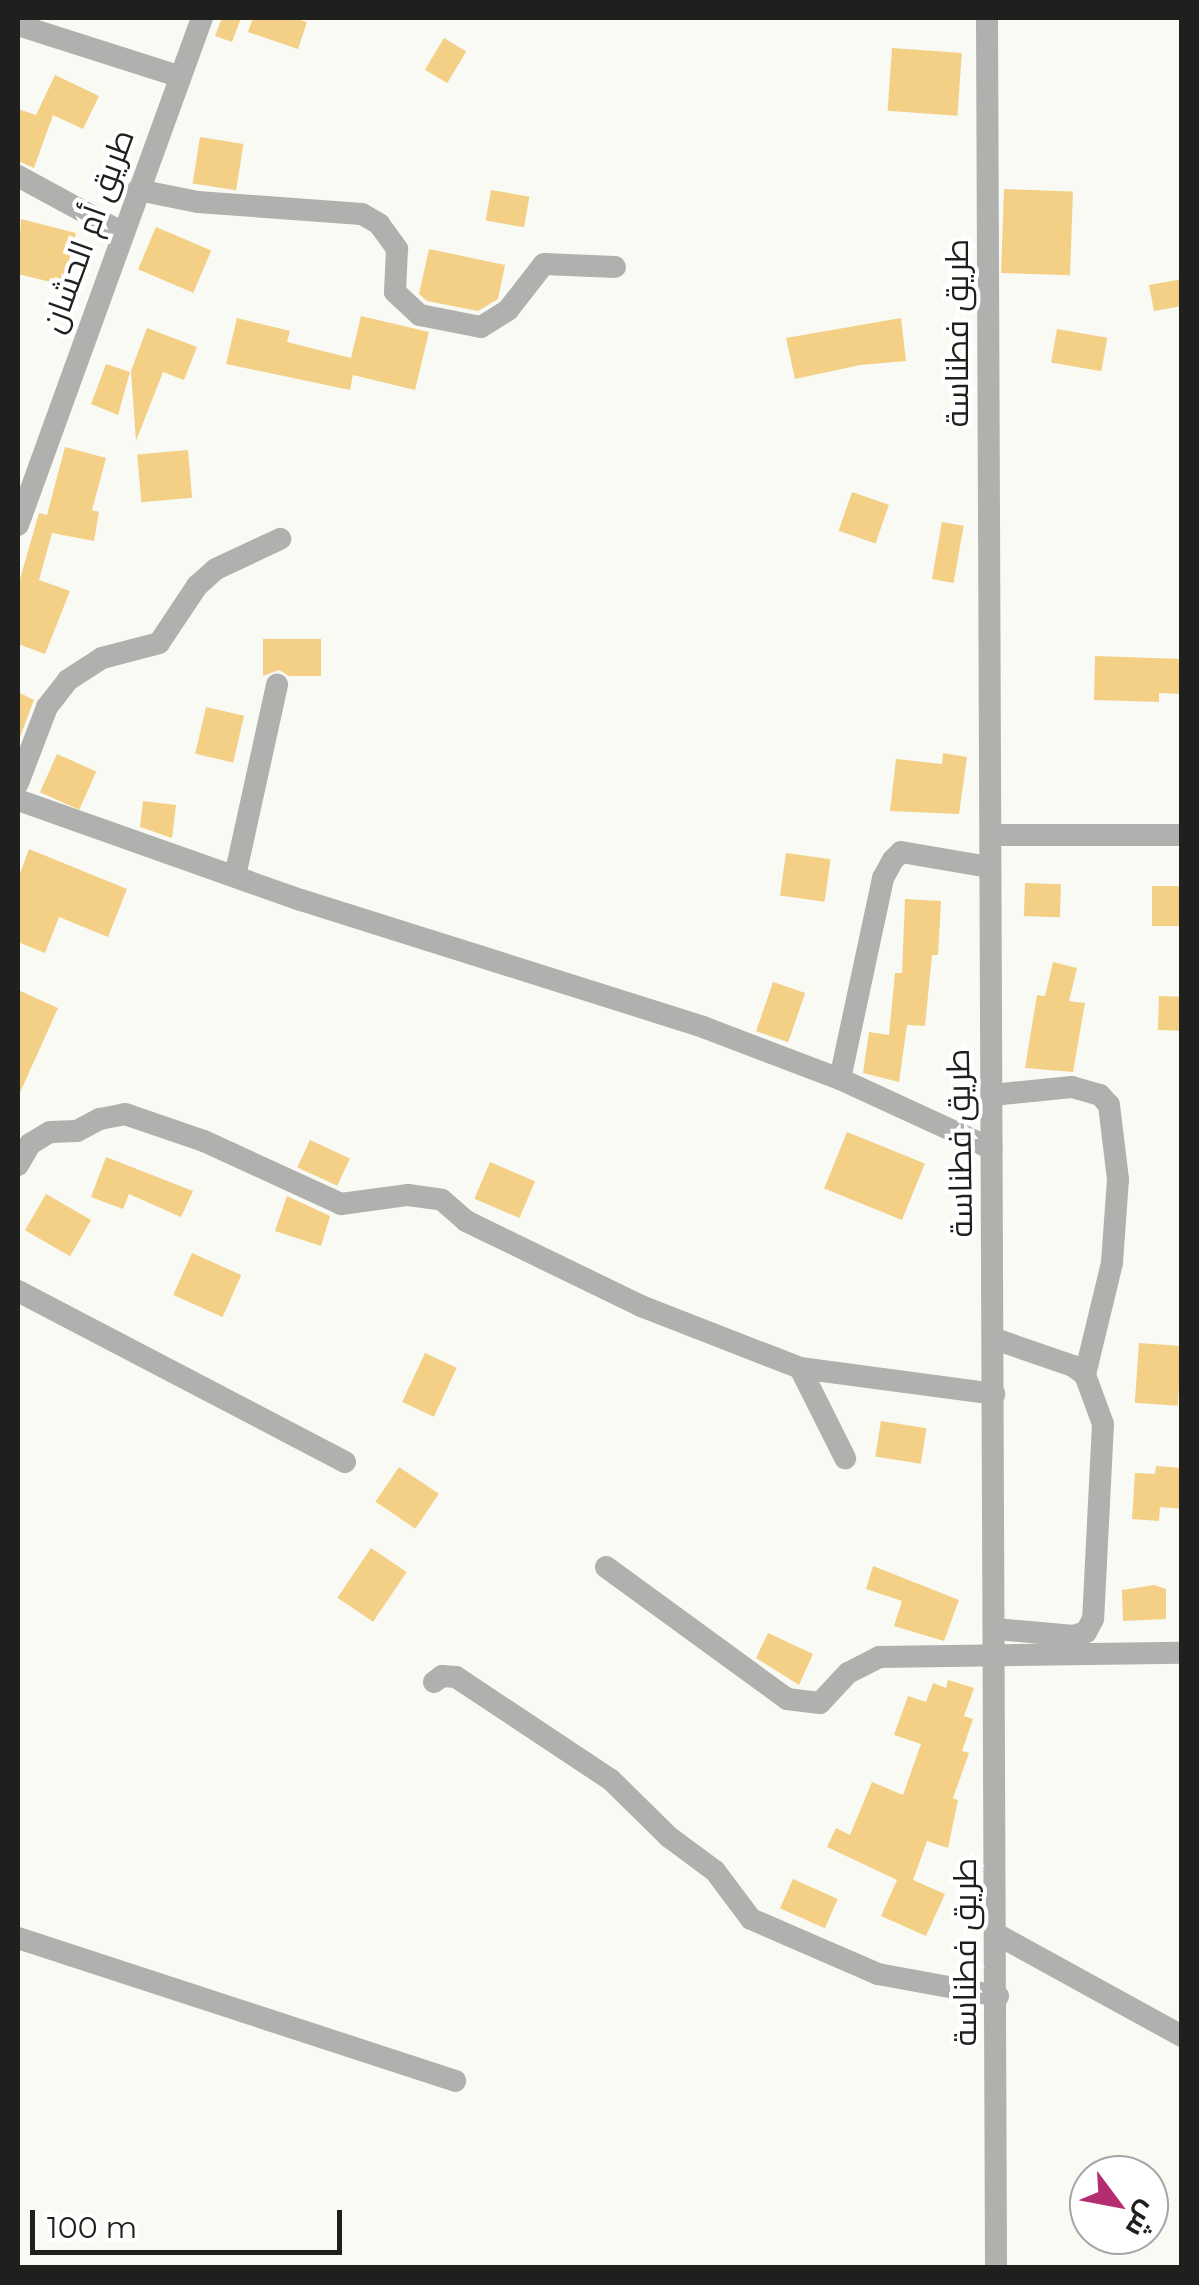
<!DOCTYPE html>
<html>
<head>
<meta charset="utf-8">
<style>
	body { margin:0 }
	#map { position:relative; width:1199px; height:2285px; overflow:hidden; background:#f9faf4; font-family:Montserrat,Cairo,sans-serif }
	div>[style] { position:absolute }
	.building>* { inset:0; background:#f3d086; transform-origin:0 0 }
	.minor>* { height:22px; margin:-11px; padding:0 11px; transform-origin:11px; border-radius:11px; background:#b0b1af }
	span { translate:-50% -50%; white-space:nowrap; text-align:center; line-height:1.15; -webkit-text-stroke:8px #fff; paint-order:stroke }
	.street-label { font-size:32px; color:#1f1f1d }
	.frame { position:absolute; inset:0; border:20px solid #1f1f1d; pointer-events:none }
	.north { position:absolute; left:1069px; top:2155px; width:100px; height:100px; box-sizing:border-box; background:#fff; border:2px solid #a5a5a5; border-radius:50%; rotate:122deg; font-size:28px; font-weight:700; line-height:40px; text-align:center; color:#1f1f1d }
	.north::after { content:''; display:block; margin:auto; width:35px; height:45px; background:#b42d6f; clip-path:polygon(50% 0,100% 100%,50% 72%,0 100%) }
	.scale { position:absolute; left:30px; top:2210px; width:312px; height:45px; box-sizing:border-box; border:5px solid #1f1f1d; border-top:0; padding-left:12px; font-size:30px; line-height:35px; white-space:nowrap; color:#1f1f1d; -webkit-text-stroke:8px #fff; paint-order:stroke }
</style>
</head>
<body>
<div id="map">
	<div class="building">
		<div style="clip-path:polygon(222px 18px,241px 18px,232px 42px,215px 36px)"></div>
		<div style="clip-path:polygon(253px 18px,293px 18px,307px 22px,298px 49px,248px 32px)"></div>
		<div style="left:444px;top:38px;width:26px;height:37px;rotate:31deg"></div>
		<div style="left:892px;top:48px;width:70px;height:63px;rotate:4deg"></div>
		<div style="clip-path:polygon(55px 75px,99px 96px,83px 129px,53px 115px,34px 168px,18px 161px,18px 109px,36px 115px)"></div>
		<div style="left:200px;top:137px;width:44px;height:47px;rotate:9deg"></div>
		<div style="left:1004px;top:189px;width:69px;height:84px;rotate:2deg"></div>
		<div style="left:491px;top:190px;width:39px;height:31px;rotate:10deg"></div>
		<div style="clip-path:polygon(21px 219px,76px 233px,63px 285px,18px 274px)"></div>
		<div style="left:156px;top:227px;width:60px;height:46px;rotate:23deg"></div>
		<div style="clip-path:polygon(429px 249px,505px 265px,498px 299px,478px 311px,427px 301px,419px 294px)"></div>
		<div style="clip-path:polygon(1182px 279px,1182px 306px,1154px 311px,1149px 285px)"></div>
		<div style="clip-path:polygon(361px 316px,429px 332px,415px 390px,353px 375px,350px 390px,226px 364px,237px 318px,290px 331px,287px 342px,351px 358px)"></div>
		<div style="clip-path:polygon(901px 318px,906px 361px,860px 365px,795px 379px,786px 338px)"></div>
		<div style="clip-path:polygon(147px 328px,197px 347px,184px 380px,163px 372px,136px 441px,131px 371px)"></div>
		<div style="left:1057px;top:329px;width:51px;height:34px;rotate:10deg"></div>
		<div style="clip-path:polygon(106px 364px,130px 372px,118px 415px,91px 404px)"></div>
		<div style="clip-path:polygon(65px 447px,106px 458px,92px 510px,99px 512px,94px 541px,52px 533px,39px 580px,70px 591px,45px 654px,18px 644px,18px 586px,39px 513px,47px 515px)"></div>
		<div style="left:188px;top:450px;width:48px;height:51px;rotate:85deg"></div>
		<div style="left:852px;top:492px;width:39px;height:41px;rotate:19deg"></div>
		<div style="left:942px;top:522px;width:22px;height:58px;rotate:10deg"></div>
		<div style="clip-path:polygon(263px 639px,321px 639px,321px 676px,289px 676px,279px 670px,263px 676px)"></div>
		<div style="clip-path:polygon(1095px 656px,1182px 659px,1182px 694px,1159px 693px,1159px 702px,1094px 700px)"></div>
		<div style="clip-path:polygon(18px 692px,34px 700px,18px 742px)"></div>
		<div style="left:206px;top:707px;width:39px;height:48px;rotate:13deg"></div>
		<div style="clip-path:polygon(943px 753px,967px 757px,959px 814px,890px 811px,896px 759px,942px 764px)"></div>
		<div style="left:57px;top:754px;width:43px;height:42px;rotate:24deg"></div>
		<div style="clip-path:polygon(143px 801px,176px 805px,172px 838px,140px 827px)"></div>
		<div style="clip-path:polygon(29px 849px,127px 889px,108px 937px,59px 917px,45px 953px,18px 942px,18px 879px)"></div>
		<div style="left:786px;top:853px;width:45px;height:43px;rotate:8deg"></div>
		<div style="left:1025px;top:883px;width:36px;height:33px;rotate:2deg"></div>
		<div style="left:1152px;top:886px;width:30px;height:40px"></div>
		<div style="clip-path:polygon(905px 899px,941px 901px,938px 955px,932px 955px,925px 1026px,907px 1025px,899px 1082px,863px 1073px,869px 1032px,889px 1035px,895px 973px,902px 973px)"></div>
		<div style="clip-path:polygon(1053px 962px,1077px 968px,1069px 1001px,1085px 1003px,1073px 1072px,1025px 1068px,1037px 995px,1045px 996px)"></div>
		<div style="left:773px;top:982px;width:34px;height:52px;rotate:19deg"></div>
		<div style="clip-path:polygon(18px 990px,58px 1008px,18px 1097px)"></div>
		<div style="left:1159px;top:996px;width:23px;height:34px;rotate:2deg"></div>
		<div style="left:847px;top:1132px;width:84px;height:61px;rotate:22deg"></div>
		<div style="left:310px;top:1140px;width:44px;height:30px;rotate:25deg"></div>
		<div style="clip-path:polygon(106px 1157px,193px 1191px,181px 1217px,129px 1194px,123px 1209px,91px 1197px)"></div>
		<div style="left:490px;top:1162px;width:49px;height:40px;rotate:23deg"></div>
		<div style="left:46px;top:1194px;width:52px;height:42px;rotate:30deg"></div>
		<div style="clip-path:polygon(287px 1196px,330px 1216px,321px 1246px,275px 1231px)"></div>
		<div style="left:192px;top:1253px;width:54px;height:46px;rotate:24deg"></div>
		<div style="left:1139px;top:1343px;width:43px;height:60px;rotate:4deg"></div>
		<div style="left:425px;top:1353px;width:35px;height:54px;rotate:25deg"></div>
		<div style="left:881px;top:1421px;width:46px;height:36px;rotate:9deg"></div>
		<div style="clip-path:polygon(1156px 1466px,1182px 1468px,1182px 1509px,1160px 1507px,1159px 1521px,1132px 1519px,1135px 1473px,1155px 1474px)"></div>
		<div style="left:399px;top:1467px;width:48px;height:42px;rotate:34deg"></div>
		<div style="left:371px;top:1548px;width:43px;height:60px;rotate:34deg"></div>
		<div style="clip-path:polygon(873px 1566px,959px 1600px,944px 1641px,894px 1626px,902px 1601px,866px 1589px)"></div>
		<div style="clip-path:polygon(1154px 1585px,1166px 1589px,1166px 1619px,1123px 1621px,1122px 1590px)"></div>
		<div style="clip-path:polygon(768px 1633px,813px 1654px,799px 1685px,756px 1658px)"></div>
		<div style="clip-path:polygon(948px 1680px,974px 1688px,964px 1716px,973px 1719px,962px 1751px,969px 1753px,953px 1798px,958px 1800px,948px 1848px,927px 1841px,913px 1880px,945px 1894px,926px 1936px,881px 1916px,897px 1880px,827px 1847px,836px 1828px,850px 1835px,872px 1782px,903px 1795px,921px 1744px,894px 1735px,908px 1696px,926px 1702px,933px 1683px,946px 1688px)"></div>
		<div style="left:793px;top:1879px;width:49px;height:32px;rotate:24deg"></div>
	</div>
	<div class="minor">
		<div style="left:987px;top:18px;width:2250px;rotate:89.77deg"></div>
		<div style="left:18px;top:25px;width:168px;rotate:17.7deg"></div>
		<div style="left:18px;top:176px;width:117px;rotate:28.5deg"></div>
		<div style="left:138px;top:190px;width:61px;rotate:11.3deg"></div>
		<div style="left:198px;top:202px;width:164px;rotate:4.2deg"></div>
		<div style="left:362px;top:214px;width:20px;rotate:30deg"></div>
		<div style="left:379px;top:224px;width:31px;rotate:54deg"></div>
		<div style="left:397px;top:249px;width:43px;rotate:92.7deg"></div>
		<div style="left:395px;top:292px;width:34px;rotate:43deg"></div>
		<div style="left:420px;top:315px;width:62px;rotate:11.1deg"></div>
		<div style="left:481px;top:327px;width:32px;rotate:-32deg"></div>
		<div style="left:508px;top:310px;width:58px;rotate:-52deg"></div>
		<div style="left:544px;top:264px;width:71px;rotate:2.4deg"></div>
		<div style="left:18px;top:525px;width:539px;rotate:-70.05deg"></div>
		<div style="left:18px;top:783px;width:81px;rotate:-69.1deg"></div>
		<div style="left:47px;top:707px;width:34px;rotate:-52deg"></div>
		<div style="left:68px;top:680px;width:40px;rotate:-32.9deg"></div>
		<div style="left:102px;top:658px;width:59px;rotate:-14.7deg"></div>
		<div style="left:159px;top:643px;width:69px;rotate:-56.3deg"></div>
		<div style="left:197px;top:586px;width:25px;rotate:-42deg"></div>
		<div style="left:216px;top:569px;width:71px;rotate:-25.1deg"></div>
		<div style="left:18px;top:800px;width:300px;rotate:19.5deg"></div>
		<div style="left:301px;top:900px;width:422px;rotate:17.5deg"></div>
		<div style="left:703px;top:1027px;width:147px;rotate:20.8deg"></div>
		<div style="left:840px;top:1079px;width:167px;rotate:24.7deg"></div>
		<div style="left:991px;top:835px;width:191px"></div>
		<div style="left:235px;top:876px;width:196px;rotate:-77.6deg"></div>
		<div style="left:840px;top:1079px;width:206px;rotate:-77.9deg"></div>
		<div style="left:883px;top:878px;width:21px;rotate:-61deg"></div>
		<div style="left:893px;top:860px;width:11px;rotate:-45deg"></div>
		<div style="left:901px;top:852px;width:89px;rotate:9.7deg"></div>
		<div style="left:992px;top:1095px;width:80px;rotate:-5.7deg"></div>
		<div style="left:1072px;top:1087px;width:29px;rotate:16deg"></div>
		<div style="left:1100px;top:1095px;width:13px;rotate:48deg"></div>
		<div style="left:1109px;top:1105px;width:75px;rotate:83.1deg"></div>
		<div style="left:1118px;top:1179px;width:84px;rotate:94.1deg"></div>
		<div style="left:1112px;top:1263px;width:115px;rotate:103.6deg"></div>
		<div style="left:18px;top:1165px;width:24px;rotate:-60deg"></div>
		<div style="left:30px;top:1144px;width:23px;rotate:-31deg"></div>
		<div style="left:50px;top:1132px;width:27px;rotate:-2deg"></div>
		<div style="left:77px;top:1131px;width:26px;rotate:-28deg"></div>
		<div style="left:100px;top:1119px;width:25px;rotate:-11deg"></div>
		<div style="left:125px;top:1114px;width:83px;rotate:18.9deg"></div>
		<div style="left:204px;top:1141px;width:151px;rotate:24.7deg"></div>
		<div style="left:341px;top:1204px;width:68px;rotate:-7.7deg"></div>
		<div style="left:408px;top:1195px;width:34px;rotate:8deg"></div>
		<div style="left:442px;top:1200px;width:32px;rotate:41deg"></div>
		<div style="left:466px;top:1221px;width:195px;rotate:25.9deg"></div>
		<div style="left:641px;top:1306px;width:171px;rotate:21.3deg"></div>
		<div style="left:800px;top:1368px;width:196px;rotate:7.6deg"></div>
		<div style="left:18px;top:1291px;width:369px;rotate:27.6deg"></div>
		<div style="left:995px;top:1339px;width:83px;rotate:19.1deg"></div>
		<div style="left:1073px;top:1366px;width:15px;rotate:37deg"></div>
		<div style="left:1085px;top:1375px;width:52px;rotate:69.8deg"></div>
		<div style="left:1103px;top:1424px;width:195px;rotate:92.9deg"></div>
		<div style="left:1093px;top:1619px;width:15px;rotate:118deg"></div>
		<div style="left:1086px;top:1632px;width:13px;rotate:162deg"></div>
		<div style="left:1074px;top:1636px;width:78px;rotate:-174.9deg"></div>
		<div style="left:800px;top:1368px;width:101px;rotate:63.4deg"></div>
		<div style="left:606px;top:1567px;width:224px;rotate:36.1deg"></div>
		<div style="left:787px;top:1699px;width:33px;rotate:7deg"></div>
		<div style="left:820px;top:1703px;width:41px;rotate:-47deg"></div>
		<div style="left:848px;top:1673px;width:35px;rotate:-27deg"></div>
		<div style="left:879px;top:1657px;width:303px;rotate:-0.8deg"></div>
		<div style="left:434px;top:1682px;width:10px;rotate:-37deg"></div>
		<div style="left:442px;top:1676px;width:14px;rotate:4deg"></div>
		<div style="left:456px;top:1677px;width:186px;rotate:33.6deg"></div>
		<div style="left:611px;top:1780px;width:81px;rotate:44.5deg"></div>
		<div style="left:669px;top:1837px;width:57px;rotate:36.5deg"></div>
		<div style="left:715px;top:1871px;width:60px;rotate:53.1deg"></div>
		<div style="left:751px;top:1919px;width:138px;rotate:23.4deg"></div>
		<div style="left:878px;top:1974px;width:122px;rotate:10.4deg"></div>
		<div style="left:998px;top:1935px;width:210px;rotate:28.8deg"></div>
		<div style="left:18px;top:1938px;width:460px;rotate:18.1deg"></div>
	</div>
	<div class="street-label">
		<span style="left:88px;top:231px;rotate:-70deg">طريق أم الحشان</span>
		<span style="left:957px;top:333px;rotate:-90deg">طريق فطناسة</span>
		<span style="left:960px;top:1143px;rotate:-91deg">طريق فطناسة</span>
		<span style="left:965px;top:1952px;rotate:-90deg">طريق فطناسة</span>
	</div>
	<div class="frame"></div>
	<div class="north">ش</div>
	<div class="scale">100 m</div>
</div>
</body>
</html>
